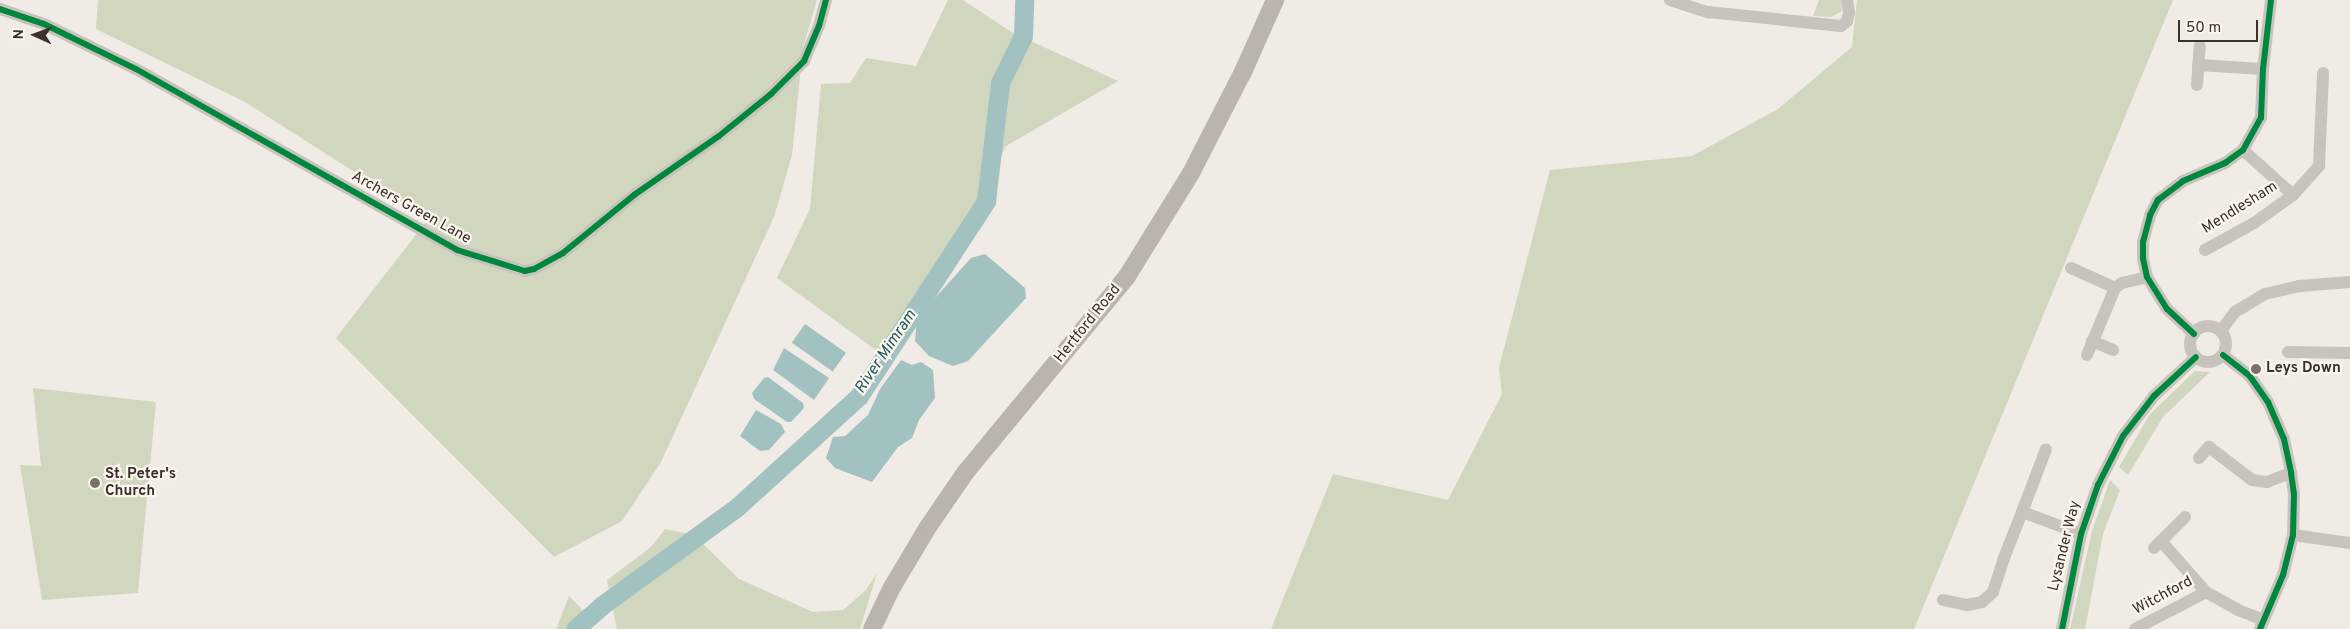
<!DOCTYPE html>
<html>
<head>
<meta charset="utf-8">
<style>
	body { margin:0 }
	#map { position:relative; width:2350px; height:629px; overflow:hidden; background:#f0ebe5; font-family:Overpass,sans-serif }
	div>[style] { position:absolute }
	.green>* { inset:0; background:#d1d6bf }
	.water>* { inset:0; background:#a1c2c1; transform-origin:0 0 }
	.river>* { height:19px; margin:-9.5px; padding:0 9.5px; transform-origin:9.5px; border-radius:9.5px; background:#a1c2c1 }
	.minor>* { height:12px; margin:-6px; padding:0 6px; transform-origin:6px; border-radius:6px; background:#c9c3be }
	.minor>.ring { margin:-6px; padding:0; box-sizing:content-box; background:none; border:12px solid #c9c3be; border-radius:50% }
	.secondary>* { height:18px; margin:-9px; padding:0 9px; transform-origin:9px; border-radius:9px; background:#bab3ae }
	.cycleway>* { height:6px; margin:-3px; padding:0 3px; transform-origin:3px; border-radius:3px; background:#00873e }
	.dots>* { width:14px; height:14px; translate:-50% -50%; box-sizing:border-box; border:2px solid #fbf5ee; border-radius:50% }
	span { translate:-50% -50%; white-space:nowrap; text-align:center; line-height:1.15; -webkit-text-stroke:4.5px #fbf5ee; paint-order:stroke }
	.street-label { font-size:15px; color:#3b302b }
	.poi-label { font-size:15px; color:#3b302b; font-weight:700 }
	.left { translate:0 -50%; text-align:left }
	.water-label { font-size:16px; color:#1f5a5e; font-style:italic }
	.north { position:absolute; left:10px; top:10px; width:50px; height:50px; -webkit-text-stroke:4px #fbf5ee; paint-order:stroke; rotate:272deg; font-size:14px; font-weight:700; line-height:20px; text-align:center; color:#3b302b }
	.north::after { content:''; display:block; margin:auto; width:18px; height:22px; background:#3b302b; clip-path:polygon(50% 0,100% 100%,50% 72%,0 100%) }
	.scale { position:absolute; left:2178px; top:20px; width:80px; height:22px; box-sizing:border-box; border:2px solid #3b302b; border-top:0; padding-left:6px; font-size:15px; line-height:18px; white-space:nowrap; color:#3b302b; -webkit-text-stroke:4px #fbf5ee; paint-order:stroke }
</style>
</head>
<body>
<div id="map">
	<div class="green">
		<div style="clip-path:polygon(98px 0,817px 0,803px 47px,792px 155px,774px 217px,661px 462px,622px 521px,554px 557px,336px 338px,428px 219px,245px 102px,96px 29px)"></div>
		<div style="clip-path:polygon(948px 0,963px 0,1013px 33px,1118px 81px,1006px 146px,969px 222px,880px 353px,777px 278px,810px 209px,821px 84px,850px 83px,866px 58px,916px 66px)"></div>
		<div style="clip-path:polygon(1819px 0,1841px 0,1842px 11px,1831px 17px,1813px 16px)"></div>
		<div style="clip-path:polygon(1857px 0,2173px 0,1914px 629px,1271px 629px,1333px 474px,1448px 500px,1502px 394px,1499px 368px,1550px 170px,1692px 156px,1778px 109px,1852px 47px)"></div>
		<div style="clip-path:polygon(2195px 371px,2210px 372px,2163px 417px,2128px 475px,2119px 467px,2150px 414px)"></div>
		<div style="clip-path:polygon(33px 388px,156px 402px,138px 593px,42px 600px,20px 465px,41px 466px)"></div>
		<div style="clip-path:polygon(2110px 480px,2120px 490px,2103px 534px,2085px 629px,2070px 629px,2092px 531px)"></div>
		<div style="clip-path:polygon(665px 529px,694px 535px,739px 579px,813px 612px,843px 610px,866px 590px,877px 573px,860px 629px,617px 629px,607px 580px,651px 547px)"></div>
		<div style="clip-path:polygon(569px 596px,581px 608px,588px 629px,556px 629px)"></div>
	</div>
	<div class="water">
		<div style="clip-path:polygon(985px 254px,1025px 288px,1026px 298px,968px 361px,953px 366px,929px 356px,915px 341px,917px 318px,971px 258px)"></div>
		<div style="left:805px;top:324px;width:50px;height:23px;rotate:35deg"></div>
		<div style="clip-path:polygon(784px 348px,829px 378px,814px 400px,773px 370px)"></div>
		<div style="clip-path:polygon(901px 360px,912px 365px,921px 362px,933px 370px,935px 398px,919px 420px,912px 438px,898px 447px,872px 482px,835px 468px,826px 458px,833px 437px,845px 436px,868px 415px,880px 389px)"></div>
		<div style="clip-path:polygon(768px 377px,803px 403px,804px 408px,791px 422px,787px 422px,754px 399px,752px 393px,764px 378px)"></div>
		<div style="clip-path:polygon(756px 410px,781px 424px,785px 432px,769px 450px,760px 451px,740px 436px)"></div>
	</div>
	<div class="river">
		<div style="left:575px;top:629px;width:35px;rotate:-41deg"></div>
		<div style="left:601px;top:606px;width:167px;rotate:-36deg"></div>
		<div style="left:736px;top:508px;width:166px;rotate:-42.3deg"></div>
		<div style="left:859px;top:396px;width:233px;rotate:-56.9deg"></div>
		<div style="left:986px;top:201px;width:119px;rotate:-83.2deg"></div>
		<div style="left:1000px;top:83px;width:52px;rotate:-63.9deg"></div>
		<div style="left:1023px;top:36px;width:36px;rotate:-88deg"></div>
	</div>
	<div class="minor">
		<div style="left:1670px;top:0;width:40px;rotate:18deg"></div>
		<div style="left:1708px;top:12px;width:134px;rotate:6deg"></div>
		<div style="left:1841px;top:26px;width:8px;rotate:-40deg"></div>
		<div style="left:1847px;top:21px;width:9px;rotate:-77deg"></div>
		<div style="left:1849px;top:12px;width:12px;rotate:-99deg"></div>
		<div style="left:0;top:9px;width:46px;rotate:18.8deg"></div>
		<div style="left:44px;top:24px;width:102px;rotate:26.1deg"></div>
		<div style="left:136px;top:69px;width:369px;rotate:29.4deg"></div>
		<div style="left:457px;top:250px;width:71px;rotate:17.2deg"></div>
		<div style="left:525px;top:271px;width:9px;rotate:-13deg"></div>
		<div style="left:534px;top:269px;width:33px;rotate:-29deg"></div>
		<div style="left:563px;top:253px;width:92px;rotate:-39.2deg"></div>
		<div style="left:634px;top:195px;width:103px;rotate:-34.8deg"></div>
		<div style="left:719px;top:136px;width:67px;rotate:-38.9deg"></div>
		<div style="left:771px;top:94px;width:47px;rotate:-45deg"></div>
		<div style="left:804px;top:61px;width:38px;rotate:-67deg"></div>
		<div style="left:819px;top:26px;width:27px;rotate:-75deg"></div>
		<div style="left:2198px;top:65px;width:65px;rotate:3.5deg"></div>
		<div style="left:2197px;top:85px;width:39px;rotate:-86deg"></div>
		<div style="left:2243px;top:150px;width:67px;rotate:42deg"></div>
		<div style="left:2205px;top:250px;width:56px;rotate:-28.9deg"></div>
		<div style="left:2254px;top:223px;width:48px;rotate:-35.7deg"></div>
		<div style="left:2293px;top:195px;width:39px;rotate:-48deg"></div>
		<div style="left:2319px;top:166px;width:93px;rotate:-87.5deg"></div>
		<div style="left:2071px;top:268px;width:48px;rotate:24.4deg"></div>
		<div class="ring" style="left:2190px;top:326px;width:24px;height:24px"></div>
		<div style="left:2221px;top:331px;width:24px;rotate:-54deg"></div>
		<div style="left:2235px;top:312px;width:35px;rotate:-31deg"></div>
		<div style="left:2265px;top:294px;width:35px;rotate:-13deg"></div>
		<div style="left:2299px;top:286px;width:51px;rotate:-4.5deg"></div>
		<div style="left:2194px;top:334px;width:37px;rotate:-137deg"></div>
		<div style="left:2167px;top:309px;width:38px;rotate:-122deg"></div>
		<div style="left:2147px;top:277px;width:19px;rotate:-102deg"></div>
		<div style="left:2143px;top:258px;width:16px;rotate:-90deg"></div>
		<div style="left:2143px;top:242px;width:28px;rotate:-75deg"></div>
		<div style="left:2150px;top:215px;width:17px;rotate:-62deg"></div>
		<div style="left:2158px;top:200px;width:31px;rotate:-37deg"></div>
		<div style="left:2183px;top:181px;width:46px;rotate:-23.2deg"></div>
		<div style="left:2225px;top:163px;width:22px;rotate:-36deg"></div>
		<div style="left:2243px;top:150px;width:37px;rotate:-61deg"></div>
		<div style="left:2261px;top:118px;width:49px;rotate:-87.7deg"></div>
		<div style="left:2263px;top:69px;width:69px;rotate:-83.4deg"></div>
		<div style="left:2092px;top:341px;width:23px;rotate:23deg"></div>
		<div style="left:2288px;top:352px;width:62px;rotate:0.9deg"></div>
		<div style="left:2087px;top:355px;width:73px;rotate:-67.3deg"></div>
		<div style="left:2115px;top:288px;width:9px;rotate:-36deg"></div>
		<div style="left:2122px;top:283px;width:26px;rotate:-13deg"></div>
		<div style="left:2223px;top:355px;width:33px;rotate:38deg"></div>
		<div style="left:2249px;top:375px;width:33px;rotate:55deg"></div>
		<div style="left:2268px;top:402px;width:40px;rotate:66.6deg"></div>
		<div style="left:2284px;top:439px;width:35px;rotate:78deg"></div>
		<div style="left:2291px;top:473px;width:21px;rotate:82deg"></div>
		<div style="left:2294px;top:494px;width:41px;rotate:91.4deg"></div>
		<div style="left:2293px;top:535px;width:41px;rotate:104deg"></div>
		<div style="left:2283px;top:575px;width:59px;rotate:113.1deg"></div>
		<div style="left:2199px;top:458px;width:15px;rotate:-48deg"></div>
		<div style="left:2209px;top:447px;width:54px;rotate:37.5deg"></div>
		<div style="left:2252px;top:480px;width:15px;rotate:8deg"></div>
		<div style="left:2267px;top:482px;width:26px;rotate:-21deg"></div>
		<div style="left:2022px;top:512px;width:67px;rotate:-69.1deg"></div>
		<div style="left:2293px;top:535px;width:58px;rotate:8deg"></div>
		<div style="left:2161px;top:541px;width:68px;rotate:48.6deg"></div>
		<div style="left:2206px;top:592px;width:37px;rotate:29deg"></div>
		<div style="left:2238px;top:610px;width:28px;rotate:21deg"></div>
		<div style="left:2154px;top:548px;width:44px;rotate:-45deg"></div>
		<div style="left:1943px;top:600px;width:25px;rotate:12deg"></div>
		<div style="left:1967px;top:605px;width:15px;rotate:-11deg"></div>
		<div style="left:1982px;top:602px;width:15px;rotate:-42deg"></div>
		<div style="left:1993px;top:592px;width:36px;rotate:-72deg"></div>
		<div style="left:2004px;top:558px;width:49px;rotate:-68.6deg"></div>
		<div style="left:2022px;top:512px;width:63px;rotate:20.4deg"></div>
		<div style="left:2062px;top:629px;width:97px;rotate:-78.7deg"></div>
		<div style="left:2081px;top:534px;width:52px;rotate:-70.9deg"></div>
		<div style="left:2098px;top:485px;width:55px;rotate:-63deg"></div>
		<div style="left:2123px;top:436px;width:51px;rotate:-52.2deg"></div>
		<div style="left:2154px;top:396px;width:57px;rotate:-42.9deg"></div>
		<div style="left:2135px;top:629px;width:80px;rotate:-27.5deg"></div>
	</div>
	<div class="secondary">
		<div style="left:872px;top:629px;width:44px;rotate:-64.6deg"></div>
		<div style="left:891px;top:589px;width:72px;rotate:-59.2deg"></div>
		<div style="left:928px;top:527px;width:65px;rotate:-55.6deg"></div>
		<div style="left:965px;top:473px;width:253px;rotate:-50.5deg"></div>
		<div style="left:1126px;top:278px;width:123px;rotate:-58.2deg"></div>
		<div style="left:1191px;top:173px;width:114px;rotate:-62.8deg"></div>
		<div style="left:1243px;top:72px;width:79px;rotate:-66deg"></div>
	</div>
	<div class="cycleway">
		<div style="left:0;top:9px;width:46px;rotate:18.8deg"></div>
		<div style="left:44px;top:24px;width:102px;rotate:26.1deg"></div>
		<div style="left:136px;top:69px;width:369px;rotate:29.4deg"></div>
		<div style="left:457px;top:250px;width:71px;rotate:17.2deg"></div>
		<div style="left:525px;top:271px;width:9px;rotate:-13deg"></div>
		<div style="left:534px;top:269px;width:33px;rotate:-29deg"></div>
		<div style="left:563px;top:253px;width:92px;rotate:-39.2deg"></div>
		<div style="left:634px;top:195px;width:103px;rotate:-34.8deg"></div>
		<div style="left:719px;top:136px;width:67px;rotate:-38.9deg"></div>
		<div style="left:771px;top:94px;width:47px;rotate:-45deg"></div>
		<div style="left:804px;top:61px;width:38px;rotate:-67deg"></div>
		<div style="left:819px;top:26px;width:27px;rotate:-75deg"></div>
		<div style="left:2194px;top:334px;width:37px;rotate:-137deg"></div>
		<div style="left:2167px;top:309px;width:38px;rotate:-122deg"></div>
		<div style="left:2147px;top:277px;width:19px;rotate:-102deg"></div>
		<div style="left:2143px;top:258px;width:16px;rotate:-90deg"></div>
		<div style="left:2143px;top:242px;width:28px;rotate:-75deg"></div>
		<div style="left:2150px;top:215px;width:17px;rotate:-62deg"></div>
		<div style="left:2158px;top:200px;width:31px;rotate:-37deg"></div>
		<div style="left:2183px;top:181px;width:46px;rotate:-23.2deg"></div>
		<div style="left:2225px;top:163px;width:22px;rotate:-36deg"></div>
		<div style="left:2243px;top:150px;width:37px;rotate:-61deg"></div>
		<div style="left:2261px;top:118px;width:49px;rotate:-87.7deg"></div>
		<div style="left:2263px;top:69px;width:69px;rotate:-83.4deg"></div>
		<div style="left:2223px;top:355px;width:33px;rotate:38deg"></div>
		<div style="left:2249px;top:375px;width:33px;rotate:55deg"></div>
		<div style="left:2268px;top:402px;width:40px;rotate:66.6deg"></div>
		<div style="left:2284px;top:439px;width:35px;rotate:78deg"></div>
		<div style="left:2291px;top:473px;width:21px;rotate:82deg"></div>
		<div style="left:2294px;top:494px;width:41px;rotate:91.4deg"></div>
		<div style="left:2293px;top:535px;width:41px;rotate:104deg"></div>
		<div style="left:2283px;top:575px;width:59px;rotate:113.1deg"></div>
		<div style="left:2062px;top:629px;width:97px;rotate:-78.7deg"></div>
		<div style="left:2081px;top:534px;width:52px;rotate:-70.9deg"></div>
		<div style="left:2098px;top:485px;width:55px;rotate:-63deg"></div>
		<div style="left:2123px;top:436px;width:51px;rotate:-52.2deg"></div>
		<div style="left:2154px;top:396px;width:57px;rotate:-42.9deg"></div>
	</div>
	<div class="dots">
		<div style="left:2256px;top:369px;background:#7a716c"></div>
		<div style="left:95px;top:483px;background:#7a716c"></div>
	</div>
	<div class="street-label">
		<span style="left:411px;top:208px;rotate:29deg">Archers Green Lane</span>
		<span style="left:2240px;top:208px;rotate:-32deg">Mendlesham</span>
		<span style="left:1088px;top:324px;rotate:-51deg">Hertford Road</span>
		<span style="left:2065px;top:546px;rotate:-76deg">Lysander Way</span>
		<span style="left:2163px;top:596px;rotate:-28deg">Witchford</span>
	</div>
	<div class="poi-label">
		<span class="left" style="left:2266px;top:369px">Leys Down</span>
		<span class="left" style="left:105px;top:483px">St. Peter's<br>Church</span>
	</div>
	<div class="water-label">
		<span style="left:886px;top:352px;rotate:-56deg">River Mimram</span>
	</div>
	<div class="north">N</div>
	<div class="scale">50 m</div>
</div>
</body>
</html>
